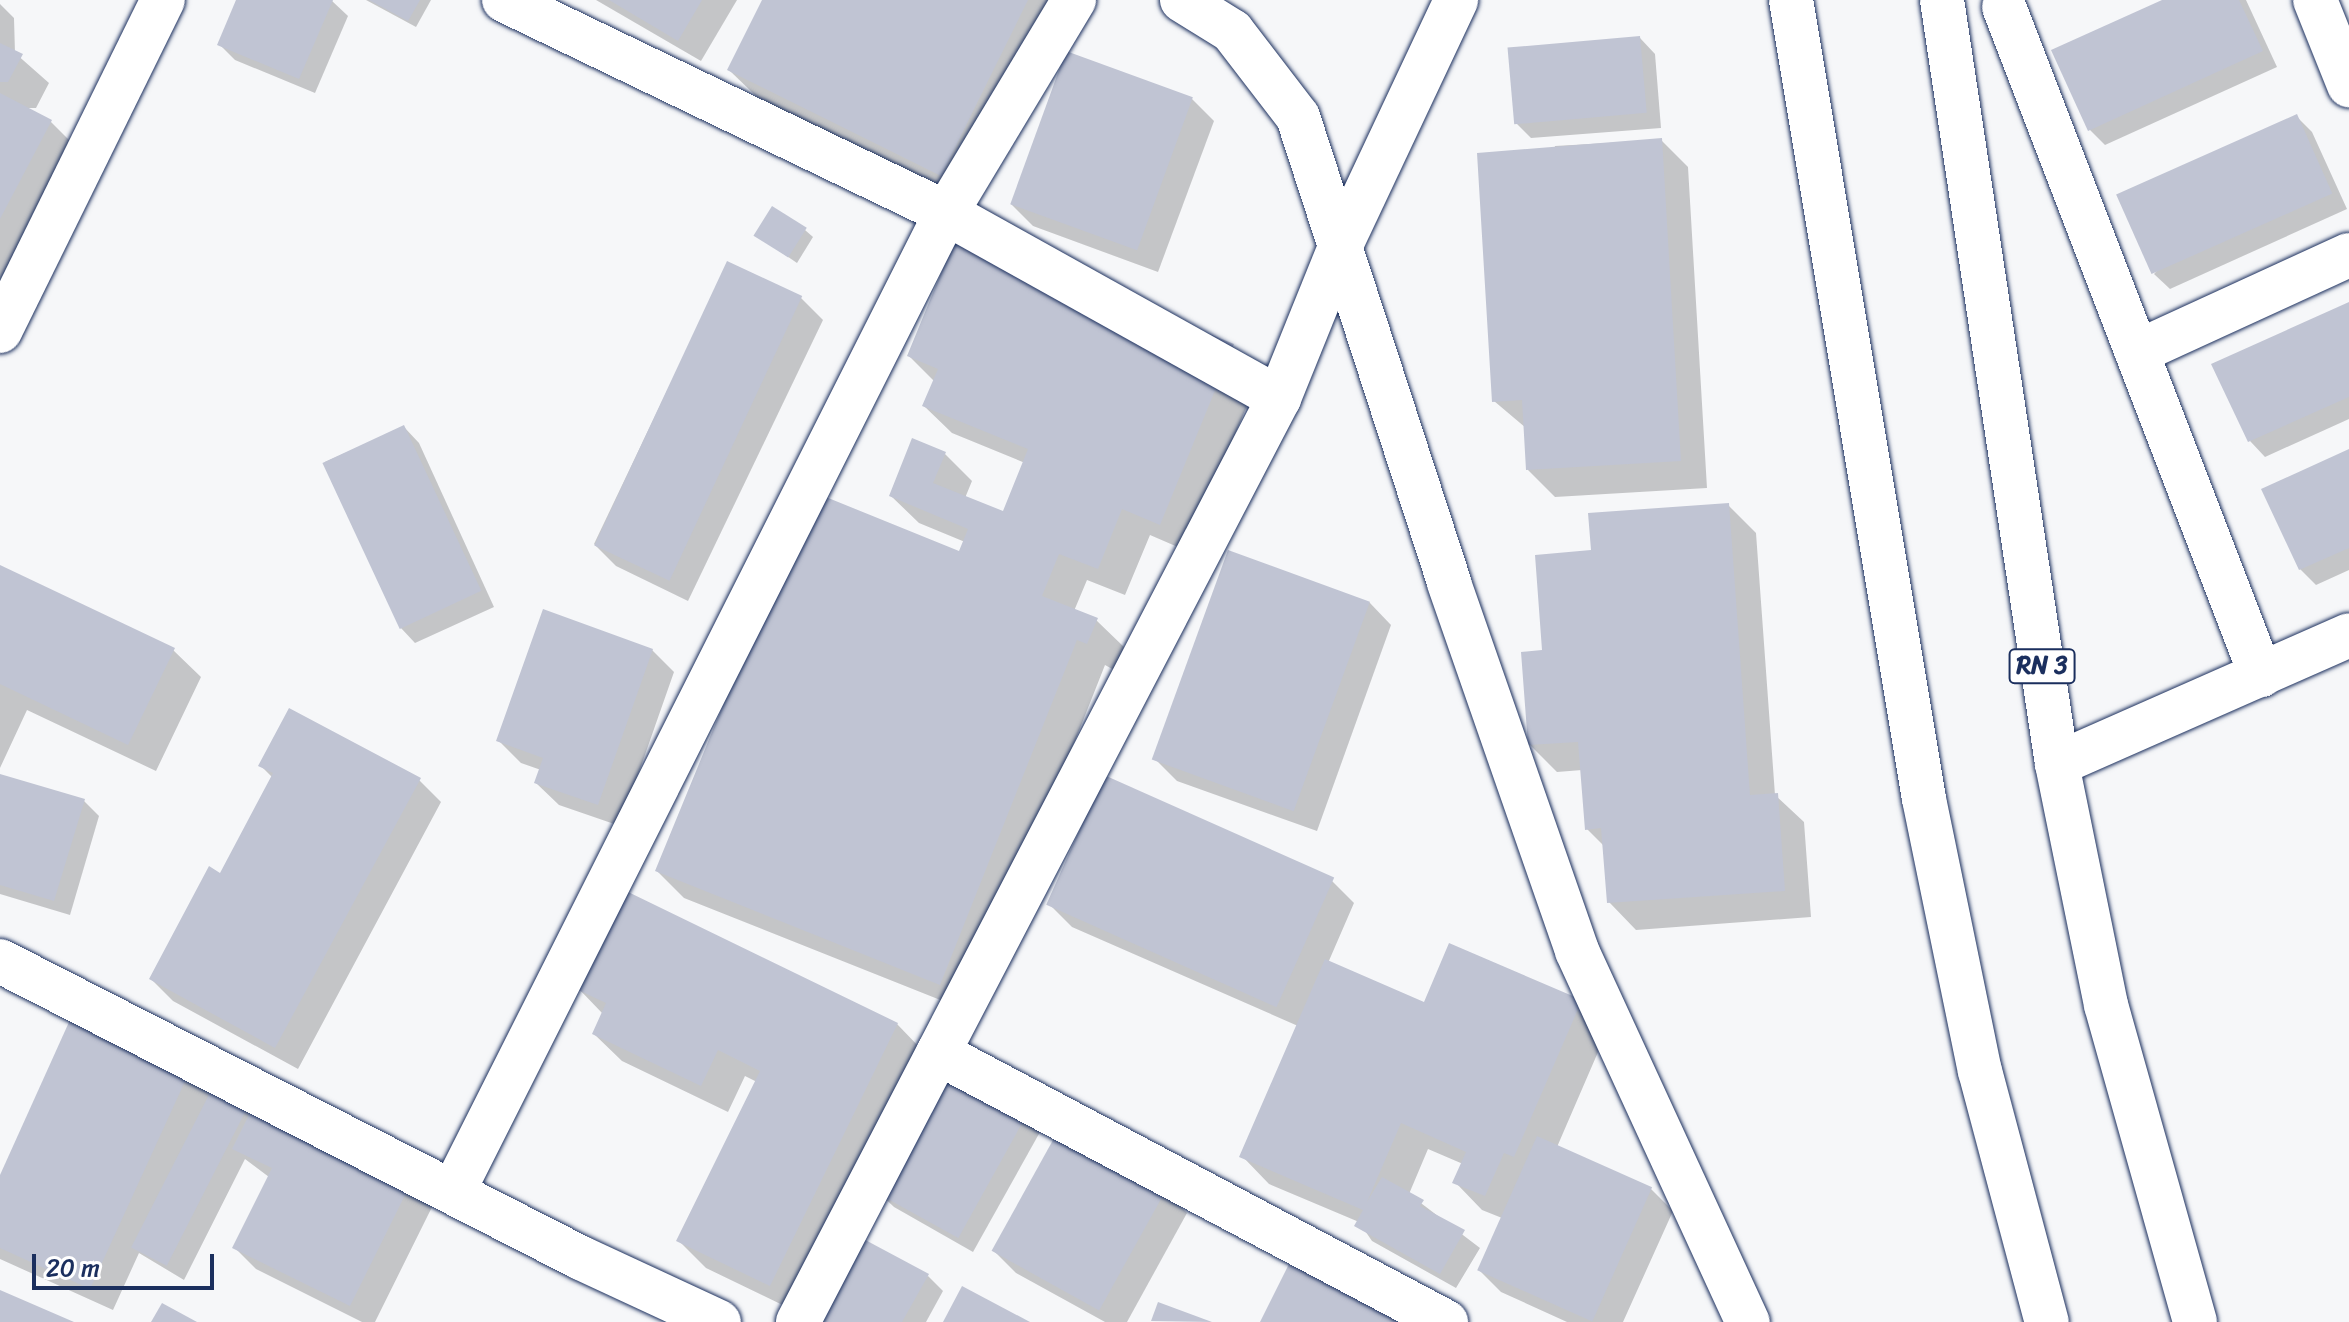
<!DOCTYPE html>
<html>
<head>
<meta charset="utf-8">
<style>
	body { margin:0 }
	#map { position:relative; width:2349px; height:1322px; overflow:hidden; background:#f6f7f9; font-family:Sriracha,sans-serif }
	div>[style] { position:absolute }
	.shadow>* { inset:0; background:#0003 }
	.building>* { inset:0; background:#c0c4d3; transform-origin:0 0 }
	.roads { filter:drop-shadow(0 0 2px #1b2f5e) drop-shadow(0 0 2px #1b2f5e) }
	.minor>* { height:44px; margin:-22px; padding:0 22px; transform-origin:22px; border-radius:22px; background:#fff }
	.primary>* { height:44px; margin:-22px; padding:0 22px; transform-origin:22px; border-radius:22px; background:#fff }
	span { translate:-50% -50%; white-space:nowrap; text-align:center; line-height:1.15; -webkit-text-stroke:8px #fff; paint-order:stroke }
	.shield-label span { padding:2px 6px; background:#fff; border:2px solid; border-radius:6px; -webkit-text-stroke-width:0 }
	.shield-label { font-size:24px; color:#1b2f5e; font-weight:700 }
	.scale { position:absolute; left:32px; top:1254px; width:182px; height:36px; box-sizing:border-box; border:4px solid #1b2f5e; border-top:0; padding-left:10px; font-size:24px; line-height:28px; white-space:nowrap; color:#1b2f5e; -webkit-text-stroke:6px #fff; paint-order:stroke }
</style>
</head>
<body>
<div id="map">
	<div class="shadow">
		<div style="clip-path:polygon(238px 0,331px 0,348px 16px,315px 93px,235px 60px,220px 45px)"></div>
		<div style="clip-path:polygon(366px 0,431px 0,416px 27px)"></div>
		<div style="clip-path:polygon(596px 0,737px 0,701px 61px)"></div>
		<div style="clip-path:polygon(764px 0,1068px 0,968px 202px,757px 97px,729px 70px)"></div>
		<div style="clip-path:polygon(2167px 0,2246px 0,2277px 67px,2105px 145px,2089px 129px)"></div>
		<div style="clip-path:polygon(0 4px,14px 18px,15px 53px,49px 83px,36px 108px,25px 108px,51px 122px,78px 149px,0 301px)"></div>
		<div style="clip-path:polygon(1640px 38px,1655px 54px,1661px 128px,1531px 138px,1516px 123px)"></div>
		<div style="clip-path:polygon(1192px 99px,1214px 121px,1158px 272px,1033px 226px,1011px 204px)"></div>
		<div style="clip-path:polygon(2297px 117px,2312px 132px,2347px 209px,2170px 289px,2154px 274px)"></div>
		<div style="clip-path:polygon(1661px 140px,1688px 167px,1707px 488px,1555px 497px,1528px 470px,1526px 428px,1494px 401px,1555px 146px)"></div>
		<div style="clip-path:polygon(805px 230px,813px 237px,797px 263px,756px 235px)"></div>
		<div style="clip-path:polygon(728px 263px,801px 298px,823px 320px,688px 601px,616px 566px,594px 544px)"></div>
		<div style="clip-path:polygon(2349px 304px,2349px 419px,2265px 457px,2250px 441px)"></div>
		<div style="clip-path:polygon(1232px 346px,1260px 374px,1187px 551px,1150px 535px,1125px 595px,1087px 580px,1074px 611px,1096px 620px,1124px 647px,1114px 670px,1105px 665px,968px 1011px,684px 898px,657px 871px,960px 554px,965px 542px,919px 523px,891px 496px,945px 454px,972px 481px,965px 498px,1004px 514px,1025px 463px,952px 433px,924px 406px,934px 381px,909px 356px)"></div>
		<div style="clip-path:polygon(404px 427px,419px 443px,494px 607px,415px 643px,400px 627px,325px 462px)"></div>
		<div style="clip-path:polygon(2349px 452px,2349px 570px,2316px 585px,2300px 569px)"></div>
		<div style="clip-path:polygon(1728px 505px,1756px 533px,1775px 795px,1804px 822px,1811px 917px,1636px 930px,1609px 902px,1605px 847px,1587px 829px,1582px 770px,1557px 772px,1530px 745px,1544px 652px,1594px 552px)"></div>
		<div style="clip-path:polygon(0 567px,173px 650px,201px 677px,156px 771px,27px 710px,0 768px)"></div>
		<div style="clip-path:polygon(1369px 602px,1391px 625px,1317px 831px,1177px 781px,1155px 759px)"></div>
		<div style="clip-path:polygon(652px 650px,674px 672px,620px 826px,559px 805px,536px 783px,541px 770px,521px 763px,499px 741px)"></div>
		<div style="clip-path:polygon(260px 765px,419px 780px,441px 802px,298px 1069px,173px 1001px,151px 979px,220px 875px,273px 778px)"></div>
		<div style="clip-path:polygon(0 776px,84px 801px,99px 816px,70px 915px,0 894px)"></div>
		<div style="clip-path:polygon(1332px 881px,1354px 903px,1328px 963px,1425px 1005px,1581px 1002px,1608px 1029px,1557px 1147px,1650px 1188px,1673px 1211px,1623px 1322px,1567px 1322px,1501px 1292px,1479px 1270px,1502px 1218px,1482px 1210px,1455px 1182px,1463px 1164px,1428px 1149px,1409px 1194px,1480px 1248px,1456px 1288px,1372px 1241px,1359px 1222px,1269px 1184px,1242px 1156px,1298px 1026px,1072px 927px,1050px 905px)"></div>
		<div style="clip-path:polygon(577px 987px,897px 1024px,924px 1052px,797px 1312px,706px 1268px,679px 1241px,757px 1082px,745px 1076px,728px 1112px,622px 1061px,594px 1034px,603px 1014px)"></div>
		<div style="clip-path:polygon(75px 1014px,435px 1201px,375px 1322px,362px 1322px,256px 1269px,234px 1247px,269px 1177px,245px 1159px,184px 1280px,139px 1253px,113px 1310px,0 1259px,0 1179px)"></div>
		<div style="clip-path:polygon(1024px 1117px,1040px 1132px,973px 1252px,894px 1207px,878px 1192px)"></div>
		<div style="clip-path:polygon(1165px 1191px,1187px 1213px,1127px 1322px,1105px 1322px,1016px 1273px,994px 1251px)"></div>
		<div style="clip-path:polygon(928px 1276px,943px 1291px,926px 1322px,809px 1322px)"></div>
	</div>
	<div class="building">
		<div style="clip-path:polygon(236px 0,333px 0,299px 79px,217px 45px)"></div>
		<div style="clip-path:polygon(369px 0,420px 0,408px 21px)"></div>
		<div style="clip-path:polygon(609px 0,702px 0,678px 41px)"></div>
		<div style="clip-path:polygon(762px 0,1028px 0,941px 176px,727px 70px)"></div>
		<div style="clip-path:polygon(2162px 0,2239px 0,2263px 51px,2088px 131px,2051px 50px)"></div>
		<div style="left:1640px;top:36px;width:77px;height:133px;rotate:85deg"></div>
		<div style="clip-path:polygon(0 43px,23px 54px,8px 82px,0 82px)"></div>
		<div style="left:1066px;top:51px;width:135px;height:163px;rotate:20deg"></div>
		<div style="clip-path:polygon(0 93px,52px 120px,0 219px)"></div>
		<div style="left:2297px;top:114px;width:87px;height:198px;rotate:66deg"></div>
		<div style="clip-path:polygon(1662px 138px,1681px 461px,1526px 470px,1522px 400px,1492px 402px,1477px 153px)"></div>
		<div style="left:772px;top:206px;width:41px;height:35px;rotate:32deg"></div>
		<div style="clip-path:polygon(958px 232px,1234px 344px,1160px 525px,1122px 509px,1098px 569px,1059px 554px,1042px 596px,1098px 618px,1087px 644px,1077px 640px,940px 985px,655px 871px,811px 491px,959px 551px,968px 529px,889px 496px,912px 438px,946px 452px,933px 483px,1003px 511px,1028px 449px,922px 406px,938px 369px,907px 356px)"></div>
		<div style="left:727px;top:261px;width:83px;height:314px;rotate:25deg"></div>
		<div style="clip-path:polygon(2349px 302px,2349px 397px,2248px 442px,2211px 364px)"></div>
		<div style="left:404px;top:425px;width:183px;height:90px;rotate:65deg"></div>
		<div style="clip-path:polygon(2349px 449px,2349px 548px,2299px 570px,2261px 489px)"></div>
		<div style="clip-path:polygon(1729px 503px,1750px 795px,1778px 793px,1785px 891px,1607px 903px,1601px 828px,1585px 830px,1578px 742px,1528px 745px,1521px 652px,1542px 650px,1535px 555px,1591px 550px,1588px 513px)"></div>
		<div style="left:1228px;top:550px;width:151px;height:223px;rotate:20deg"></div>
		<div style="clip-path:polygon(0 565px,175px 648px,128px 745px,0 684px)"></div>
		<div style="clip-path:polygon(543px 609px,653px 649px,598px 805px,534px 783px,543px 758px,496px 741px)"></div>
		<div style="clip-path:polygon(289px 708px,421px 778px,275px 1048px,149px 979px,209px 866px,220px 873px,273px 773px,258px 766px)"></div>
		<div style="clip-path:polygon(0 774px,85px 799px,54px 901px,0 885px)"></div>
		<div style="left:1104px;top:775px;width:252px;height:142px;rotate:24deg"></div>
		<div style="clip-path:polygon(622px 889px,898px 1023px,770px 1286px,676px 1241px,760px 1071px,718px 1050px,701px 1086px,592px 1034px,606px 1003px,574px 988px)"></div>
		<div style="clip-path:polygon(1449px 943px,1582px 1000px,1514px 1157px,1504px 1153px,1485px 1196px,1452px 1183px,1466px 1152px,1401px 1123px,1367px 1202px,1382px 1177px,1424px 1200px,1420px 1206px,1465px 1230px,1440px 1274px,1354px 1226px,1363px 1210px,1239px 1157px,1325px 959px,1424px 1002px)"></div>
		<div style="clip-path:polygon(74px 1011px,192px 1066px,90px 1289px,0 1248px,0 1175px)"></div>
		<div style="left:944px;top:1070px;width:94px;height:140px;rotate:29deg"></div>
		<div style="left:216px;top:1081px;width:40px;height:187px;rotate:27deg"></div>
		<div style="clip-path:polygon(257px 1099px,414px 1177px,350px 1306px,232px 1248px,272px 1168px,232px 1149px)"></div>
		<div style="left:1058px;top:1131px;width:123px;height:137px;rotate:29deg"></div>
		<div style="left:1537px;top:1136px;width:126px;height:147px;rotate:24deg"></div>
		<div style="clip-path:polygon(856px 1235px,929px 1274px,902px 1322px,807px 1322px)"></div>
		<div style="clip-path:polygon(1293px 1256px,1408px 1322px,1260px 1322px)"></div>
		<div style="clip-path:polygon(962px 1286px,1030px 1322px,943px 1322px)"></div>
		<div style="clip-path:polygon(0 1290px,74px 1322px,0 1322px)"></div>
		<div style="clip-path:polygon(1158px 1302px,1212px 1322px,1151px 1321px)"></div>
		<div style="clip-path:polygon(162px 1303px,197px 1322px,151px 1322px)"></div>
	</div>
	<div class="roads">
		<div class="minor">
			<div style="left:504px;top:0;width:491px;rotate:25.7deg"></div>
			<div style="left:946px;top:213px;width:381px;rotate:29.1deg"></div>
			<div style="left:1182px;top:0;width:59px;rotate:31.8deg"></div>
			<div style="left:1232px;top:31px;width:108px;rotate:52.5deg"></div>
			<div style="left:1298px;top:117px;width:490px;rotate:72deg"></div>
			<div style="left:1449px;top:583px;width:390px;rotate:70.8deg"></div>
			<div style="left:1577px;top:951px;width:409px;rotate:65.3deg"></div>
			<div style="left:2315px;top:0;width:92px;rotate:68.2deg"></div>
			<div style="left:2004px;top:7px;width:716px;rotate:68.96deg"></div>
			<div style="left:0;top:331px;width:369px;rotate:-63.8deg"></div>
			<div style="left:2137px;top:352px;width:233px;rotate:-24.6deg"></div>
			<div style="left:2057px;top:764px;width:319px;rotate:-23.8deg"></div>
			<div style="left:0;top:961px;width:653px;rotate:27.08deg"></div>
			<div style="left:581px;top:1258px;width:152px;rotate:24.9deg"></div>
			<div style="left:938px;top:1053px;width:575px;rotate:27.9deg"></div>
			<div style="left:453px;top:1192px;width:1096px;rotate:-63.27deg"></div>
			<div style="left:946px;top:213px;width:249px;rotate:-59deg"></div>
			<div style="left:798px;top:1322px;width:1042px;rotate:-62.5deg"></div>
			<div style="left:1279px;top:398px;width:163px;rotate:-68deg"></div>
			<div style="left:1340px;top:247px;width:273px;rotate:-64.8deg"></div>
		</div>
		<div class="primary">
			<div style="left:1791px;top:0;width:810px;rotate:80.55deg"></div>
			<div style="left:1924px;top:799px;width:278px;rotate:78.4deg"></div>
			<div style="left:1980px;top:1071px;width:260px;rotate:75.1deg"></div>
			<div style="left:1942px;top:0;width:773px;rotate:81.44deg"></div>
			<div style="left:2057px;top:764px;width:246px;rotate:78.5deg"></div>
			<div style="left:2106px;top:1005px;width:329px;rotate:74.3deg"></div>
		</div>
	</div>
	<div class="shield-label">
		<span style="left:2042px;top:666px">RN 3</span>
	</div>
	<div class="scale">20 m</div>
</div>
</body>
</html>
